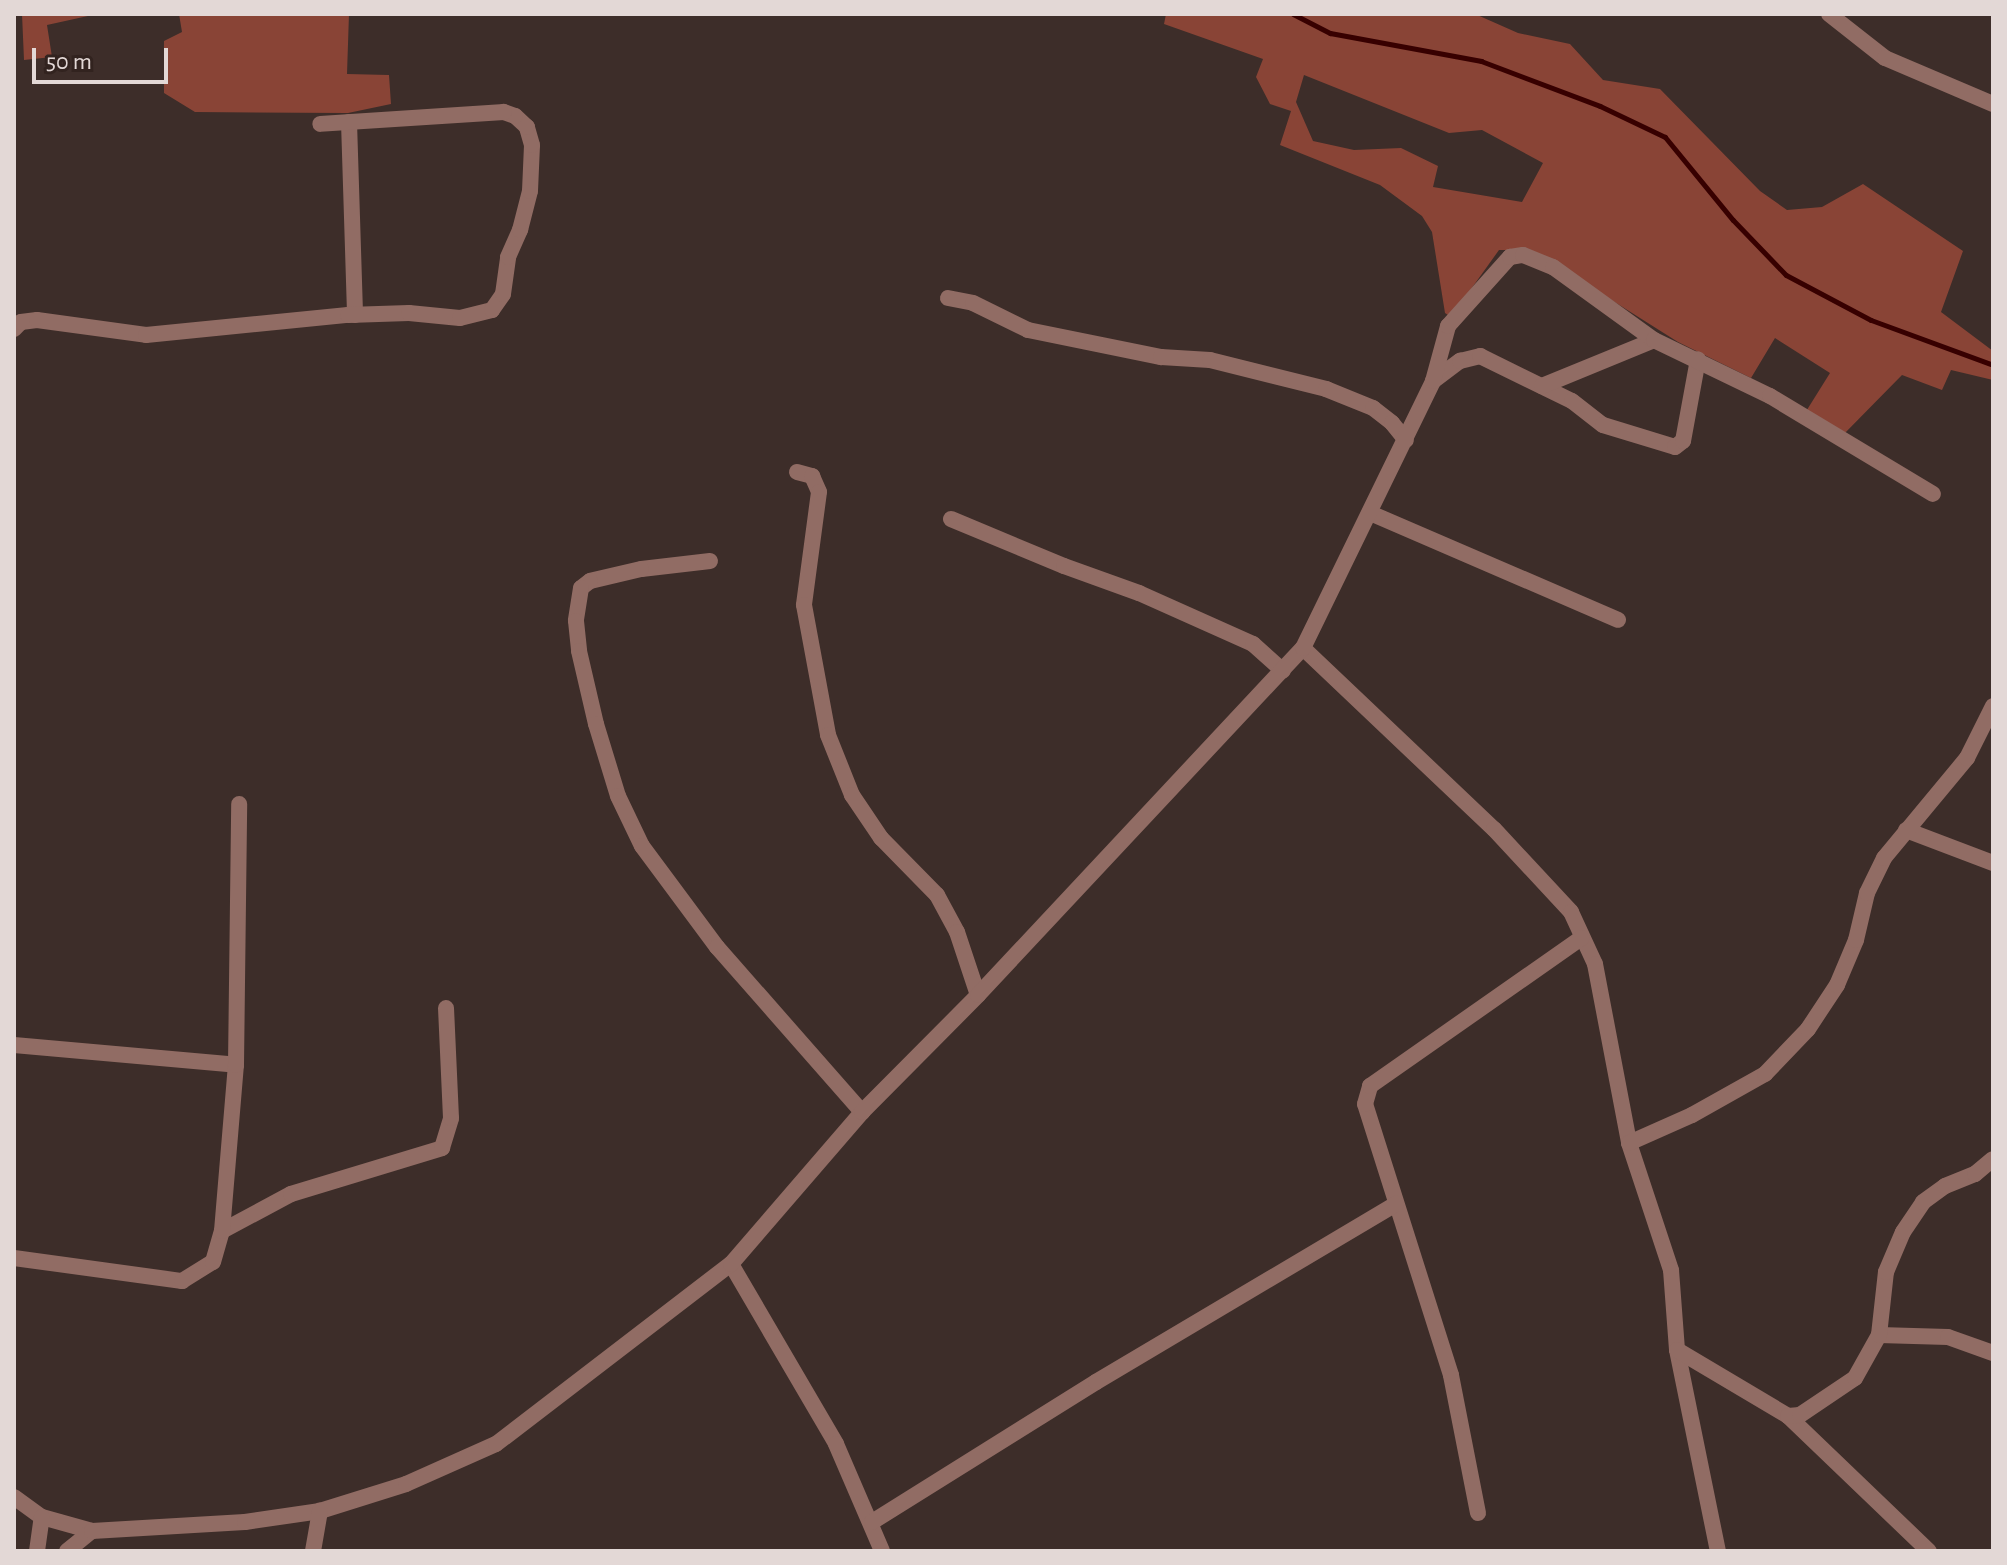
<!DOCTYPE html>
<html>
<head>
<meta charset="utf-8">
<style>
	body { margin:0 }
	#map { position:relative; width:2007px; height:1565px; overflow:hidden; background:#3d2d29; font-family:"Alegreya Sans",sans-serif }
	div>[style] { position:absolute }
	.green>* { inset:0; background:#894436 }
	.stream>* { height:5px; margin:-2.5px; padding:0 2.5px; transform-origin:2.5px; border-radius:2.5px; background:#370000 }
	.street>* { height:16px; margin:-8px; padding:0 8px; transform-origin:8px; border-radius:8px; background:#916c64 }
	span { translate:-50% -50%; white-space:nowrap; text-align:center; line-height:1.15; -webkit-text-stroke:6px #32231f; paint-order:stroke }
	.frame { position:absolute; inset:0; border:16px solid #e3d8d6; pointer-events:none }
	.scale { position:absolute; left:32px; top:48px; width:136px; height:36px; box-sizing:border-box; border:4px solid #e3d8d6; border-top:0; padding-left:10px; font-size:24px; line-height:28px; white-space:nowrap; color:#e3d8d6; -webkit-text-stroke:6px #32231f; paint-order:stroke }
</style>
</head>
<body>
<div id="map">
	<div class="green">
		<div style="clip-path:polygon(22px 14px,97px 14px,47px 25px,52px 57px,24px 60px)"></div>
		<div style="clip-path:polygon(179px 14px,349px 14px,347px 74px,389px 75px,391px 104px,348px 113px,195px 112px,164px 93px,164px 41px,182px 32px)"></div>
		<div style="clip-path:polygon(evenodd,1166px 14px,1475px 14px,1518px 33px,1570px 44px,1603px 80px,1660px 89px,1760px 191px,1787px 210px,1822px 207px,1863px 184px,1963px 251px,1941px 312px,1993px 351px,1993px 380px,1951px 370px,1942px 390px,1902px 375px,1843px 435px,1805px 413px,1830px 373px,1775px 338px,1751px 378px,1678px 342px,1575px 277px,1521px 250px,1499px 250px,1451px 317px,1445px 313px,1432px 232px,1422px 216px,1380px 185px,1280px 145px,1291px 111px,1270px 104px,1256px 77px,1263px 59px,1164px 24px,1166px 14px,1304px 75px,1449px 133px,1482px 130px,1543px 163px,1522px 202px,1433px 187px,1438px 166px,1401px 148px,1354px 150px,1313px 141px,1296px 102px,1304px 75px)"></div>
	</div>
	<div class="stream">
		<div style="left:1293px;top:14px;width:42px;rotate:27.2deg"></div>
		<div style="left:1330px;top:33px;width:154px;rotate:10.5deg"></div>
		<div style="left:1481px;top:61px;width:127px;rotate:20.7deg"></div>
		<div style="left:1600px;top:106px;width:72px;rotate:25.5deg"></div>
		<div style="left:1665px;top:137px;width:107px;rotate:50.7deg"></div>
		<div style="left:1733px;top:220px;width:76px;rotate:46.1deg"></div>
		<div style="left:1786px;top:275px;width:96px;rotate:27.9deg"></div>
		<div style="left:1871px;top:320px;width:130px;rotate:20.2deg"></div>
	</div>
	<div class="street">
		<div style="left:1829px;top:14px;width:71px;rotate:38.2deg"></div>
		<div style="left:1885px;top:58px;width:117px;rotate:23.1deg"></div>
		<div style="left:349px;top:122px;width:193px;rotate:88.2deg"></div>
		<div style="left:948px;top:298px;width:25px;rotate:11deg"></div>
		<div style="left:973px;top:303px;width:61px;rotate:26.1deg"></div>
		<div style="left:1028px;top:330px;width:136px;rotate:11.5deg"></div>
		<div style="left:1161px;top:357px;width:49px;rotate:3.5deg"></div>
		<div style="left:1210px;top:360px;width:120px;rotate:14deg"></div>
		<div style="left:1326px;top:389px;width:51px;rotate:22deg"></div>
		<div style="left:1373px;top:408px;width:24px;rotate:38deg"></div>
		<div style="left:1392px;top:423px;width:22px;rotate:51deg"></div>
		<div style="left:14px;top:329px;width:10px;rotate:-45deg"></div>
		<div style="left:21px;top:322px;width:16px;rotate:-7deg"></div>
		<div style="left:37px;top:320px;width:110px;rotate:7.8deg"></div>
		<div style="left:146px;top:335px;width:203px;rotate:-5.7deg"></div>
		<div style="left:348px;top:315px;width:61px;rotate:-1.9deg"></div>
		<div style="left:409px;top:313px;width:51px;rotate:5.6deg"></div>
		<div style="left:460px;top:318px;width:33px;rotate:-14deg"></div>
		<div style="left:492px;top:310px;width:19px;rotate:-55deg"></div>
		<div style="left:503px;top:294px;width:37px;rotate:-82deg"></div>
		<div style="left:508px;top:257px;width:30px;rotate:-66deg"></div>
		<div style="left:520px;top:230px;width:40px;rotate:-75.6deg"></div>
		<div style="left:530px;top:191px;width:46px;rotate:-87.5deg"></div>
		<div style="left:532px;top:145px;width:19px;rotate:-106deg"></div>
		<div style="left:527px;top:127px;width:16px;rotate:-137deg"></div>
		<div style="left:515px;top:116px;width:12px;rotate:-160deg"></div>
		<div style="left:504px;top:112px;width:184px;rotate:176.3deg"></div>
		<div style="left:1433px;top:381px;width:34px;rotate:-37deg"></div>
		<div style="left:1460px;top:361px;width:21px;rotate:-14deg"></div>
		<div style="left:1480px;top:356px;width:102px;rotate:26.1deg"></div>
		<div style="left:1572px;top:401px;width:39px;rotate:38deg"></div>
		<div style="left:1603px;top:425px;width:75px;rotate:17deg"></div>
		<div style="left:1675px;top:447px;width:10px;rotate:-37deg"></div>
		<div style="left:1683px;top:441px;width:83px;rotate:-79.6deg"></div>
		<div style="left:1542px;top:386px;width:121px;rotate:-22.3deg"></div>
		<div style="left:797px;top:472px;width:16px;rotate:15deg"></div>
		<div style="left:812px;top:476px;width:17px;rotate:66deg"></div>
		<div style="left:819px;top:492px;width:114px;rotate:97.6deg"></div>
		<div style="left:804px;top:605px;width:132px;rotate:79.5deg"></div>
		<div style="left:828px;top:735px;width:65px;rotate:68.2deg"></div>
		<div style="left:852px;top:795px;width:52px;rotate:56deg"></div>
		<div style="left:881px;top:838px;width:80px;rotate:45.5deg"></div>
		<div style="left:937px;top:895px;width:42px;rotate:61.6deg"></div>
		<div style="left:957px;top:932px;width:66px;rotate:71.6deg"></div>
		<div style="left:1370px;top:513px;width:270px;rotate:23.3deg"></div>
		<div style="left:951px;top:519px;width:122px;rotate:22.6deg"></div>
		<div style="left:1064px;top:566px;width:80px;rotate:19.8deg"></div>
		<div style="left:1139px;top:593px;width:125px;rotate:24.1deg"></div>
		<div style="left:1253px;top:644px;width:40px;rotate:42deg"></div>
		<div style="left:710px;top:561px;width:69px;rotate:173.4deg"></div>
		<div style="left:641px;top:569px;width:52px;rotate:166.8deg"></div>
		<div style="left:590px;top:581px;width:11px;rotate:142deg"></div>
		<div style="left:581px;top:588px;width:33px;rotate:99deg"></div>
		<div style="left:576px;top:621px;width:30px;rotate:84deg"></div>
		<div style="left:579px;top:651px;width:75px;rotate:76.9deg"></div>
		<div style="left:596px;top:724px;width:75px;rotate:73deg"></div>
		<div style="left:618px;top:796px;width:55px;rotate:64.4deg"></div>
		<div style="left:642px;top:846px;width:126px;rotate:53.4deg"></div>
		<div style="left:717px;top:947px;width:220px;rotate:48.7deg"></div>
		<div style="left:1303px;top:648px;width:263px;rotate:43.5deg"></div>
		<div style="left:1494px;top:829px;width:113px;rotate:47.1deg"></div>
		<div style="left:1571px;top:912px;width:57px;rotate:65.2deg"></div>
		<div style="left:1595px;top:964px;width:182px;rotate:79.2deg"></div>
		<div style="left:1629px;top:1143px;width:134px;rotate:71.7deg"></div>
		<div style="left:1671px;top:1270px;width:80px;rotate:85.7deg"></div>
		<div style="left:1677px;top:1350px;width:205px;rotate:78.5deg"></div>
		<div style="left:1906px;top:830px;width:93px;rotate:20.8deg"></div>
		<div style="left:14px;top:1045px;width:223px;rotate:5.1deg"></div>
		<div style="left:1629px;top:1143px;width:69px;rotate:-24deg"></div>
		<div style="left:1692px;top:1115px;width:84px;rotate:-29.3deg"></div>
		<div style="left:1765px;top:1074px;width:62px;rotate:-46.3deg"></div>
		<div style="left:1808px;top:1029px;width:53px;rotate:-56.6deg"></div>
		<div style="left:1837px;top:985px;width:49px;rotate:-67.1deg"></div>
		<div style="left:1856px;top:940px;width:48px;rotate:-76.8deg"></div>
		<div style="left:1867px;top:893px;width:39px;rotate:-64deg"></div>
		<div style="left:1884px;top:858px;width:130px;rotate:-50.3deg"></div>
		<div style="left:1967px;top:758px;width:58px;rotate:-63.4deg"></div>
		<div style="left:222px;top:1231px;width:78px;rotate:-28.2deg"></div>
		<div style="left:291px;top:1194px;width:158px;rotate:-16.9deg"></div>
		<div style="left:442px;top:1148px;width:31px;rotate:-73deg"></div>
		<div style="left:451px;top:1118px;width:110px;rotate:-92.6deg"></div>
		<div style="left:14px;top:1258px;width:170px;rotate:7.8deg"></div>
		<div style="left:182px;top:1281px;width:36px;rotate:-32deg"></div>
		<div style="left:213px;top:1262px;width:32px;rotate:-74deg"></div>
		<div style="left:222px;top:1231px;width:167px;rotate:-85.2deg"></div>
		<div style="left:236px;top:1065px;width:261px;rotate:-89.3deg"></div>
		<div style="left:731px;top:1264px;width:208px;rotate:59.7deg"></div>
		<div style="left:836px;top:1444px;width:116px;rotate:66.7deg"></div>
		<div style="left:1879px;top:1335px;width:69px;rotate:1.7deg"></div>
		<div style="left:1948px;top:1337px;width:48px;rotate:19.6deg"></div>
		<div style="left:1677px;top:1350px;width:129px;rotate:30.7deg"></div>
		<div style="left:1788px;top:1416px;width:195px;rotate:43.8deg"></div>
		<div style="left:1788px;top:1416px;width:12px;rotate:-5deg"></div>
		<div style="left:1800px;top:1415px;width:66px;rotate:-33.9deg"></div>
		<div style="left:1855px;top:1378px;width:49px;rotate:-60.8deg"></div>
		<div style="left:1879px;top:1335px;width:63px;rotate:-83.7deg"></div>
		<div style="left:1886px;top:1272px;width:43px;rotate:-67deg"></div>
		<div style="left:1903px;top:1232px;width:36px;rotate:-56deg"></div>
		<div style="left:1923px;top:1202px;width:27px;rotate:-36deg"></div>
		<div style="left:1945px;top:1186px;width:32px;rotate:-22deg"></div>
		<div style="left:1975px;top:1174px;width:23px;rotate:-40deg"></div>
		<div style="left:14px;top:1497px;width:34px;rotate:36deg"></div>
		<div style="left:42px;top:1517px;width:52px;rotate:15.6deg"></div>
		<div style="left:1478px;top:1513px;width:141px;rotate:-101.1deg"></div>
		<div style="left:1451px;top:1375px;width:284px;rotate:-107.6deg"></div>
		<div style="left:1365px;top:1104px;width:19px;rotate:-74deg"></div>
		<div style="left:1370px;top:1086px;width:258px;rotate:-35deg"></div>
		<div style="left:872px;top:1522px;width:264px;rotate:-32deg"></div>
		<div style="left:1096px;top:1382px;width:349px;rotate:-30.7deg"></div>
		<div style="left:37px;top:1551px;width:34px;rotate:-82deg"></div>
		<div style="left:67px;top:1551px;width:32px;rotate:-39deg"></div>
		<div style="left:92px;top:1531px;width:153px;rotate:-3.4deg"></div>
		<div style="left:245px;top:1522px;width:76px;rotate:-8.3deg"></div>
		<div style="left:320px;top:1511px;width:90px;rotate:-17.4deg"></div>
		<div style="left:406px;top:1484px;width:98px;rotate:-24deg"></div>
		<div style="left:496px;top:1444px;width:296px;rotate:-37.5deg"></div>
		<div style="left:731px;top:1264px;width:201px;rotate:-49.2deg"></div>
		<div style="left:862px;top:1112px;width:165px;rotate:-45.2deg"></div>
		<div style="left:978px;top:995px;width:475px;rotate:-46.9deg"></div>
		<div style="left:1303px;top:648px;width:297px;rotate:-64deg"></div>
		<div style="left:1433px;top:381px;width:57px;rotate:-74.7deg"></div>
		<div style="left:1448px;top:326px;width:93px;rotate:-48.1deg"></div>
		<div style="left:1510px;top:257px;width:13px;rotate:-9deg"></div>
		<div style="left:1523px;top:255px;width:32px;rotate:22deg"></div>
		<div style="left:1553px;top:267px;width:125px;rotate:35.9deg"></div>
		<div style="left:1654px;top:340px;width:129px;rotate:25.8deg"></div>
		<div style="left:1770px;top:396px;width:190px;rotate:31deg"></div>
		<div style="left:313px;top:1551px;width:41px;rotate:-80.1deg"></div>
	</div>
	<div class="frame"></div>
	<div class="scale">50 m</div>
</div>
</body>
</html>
